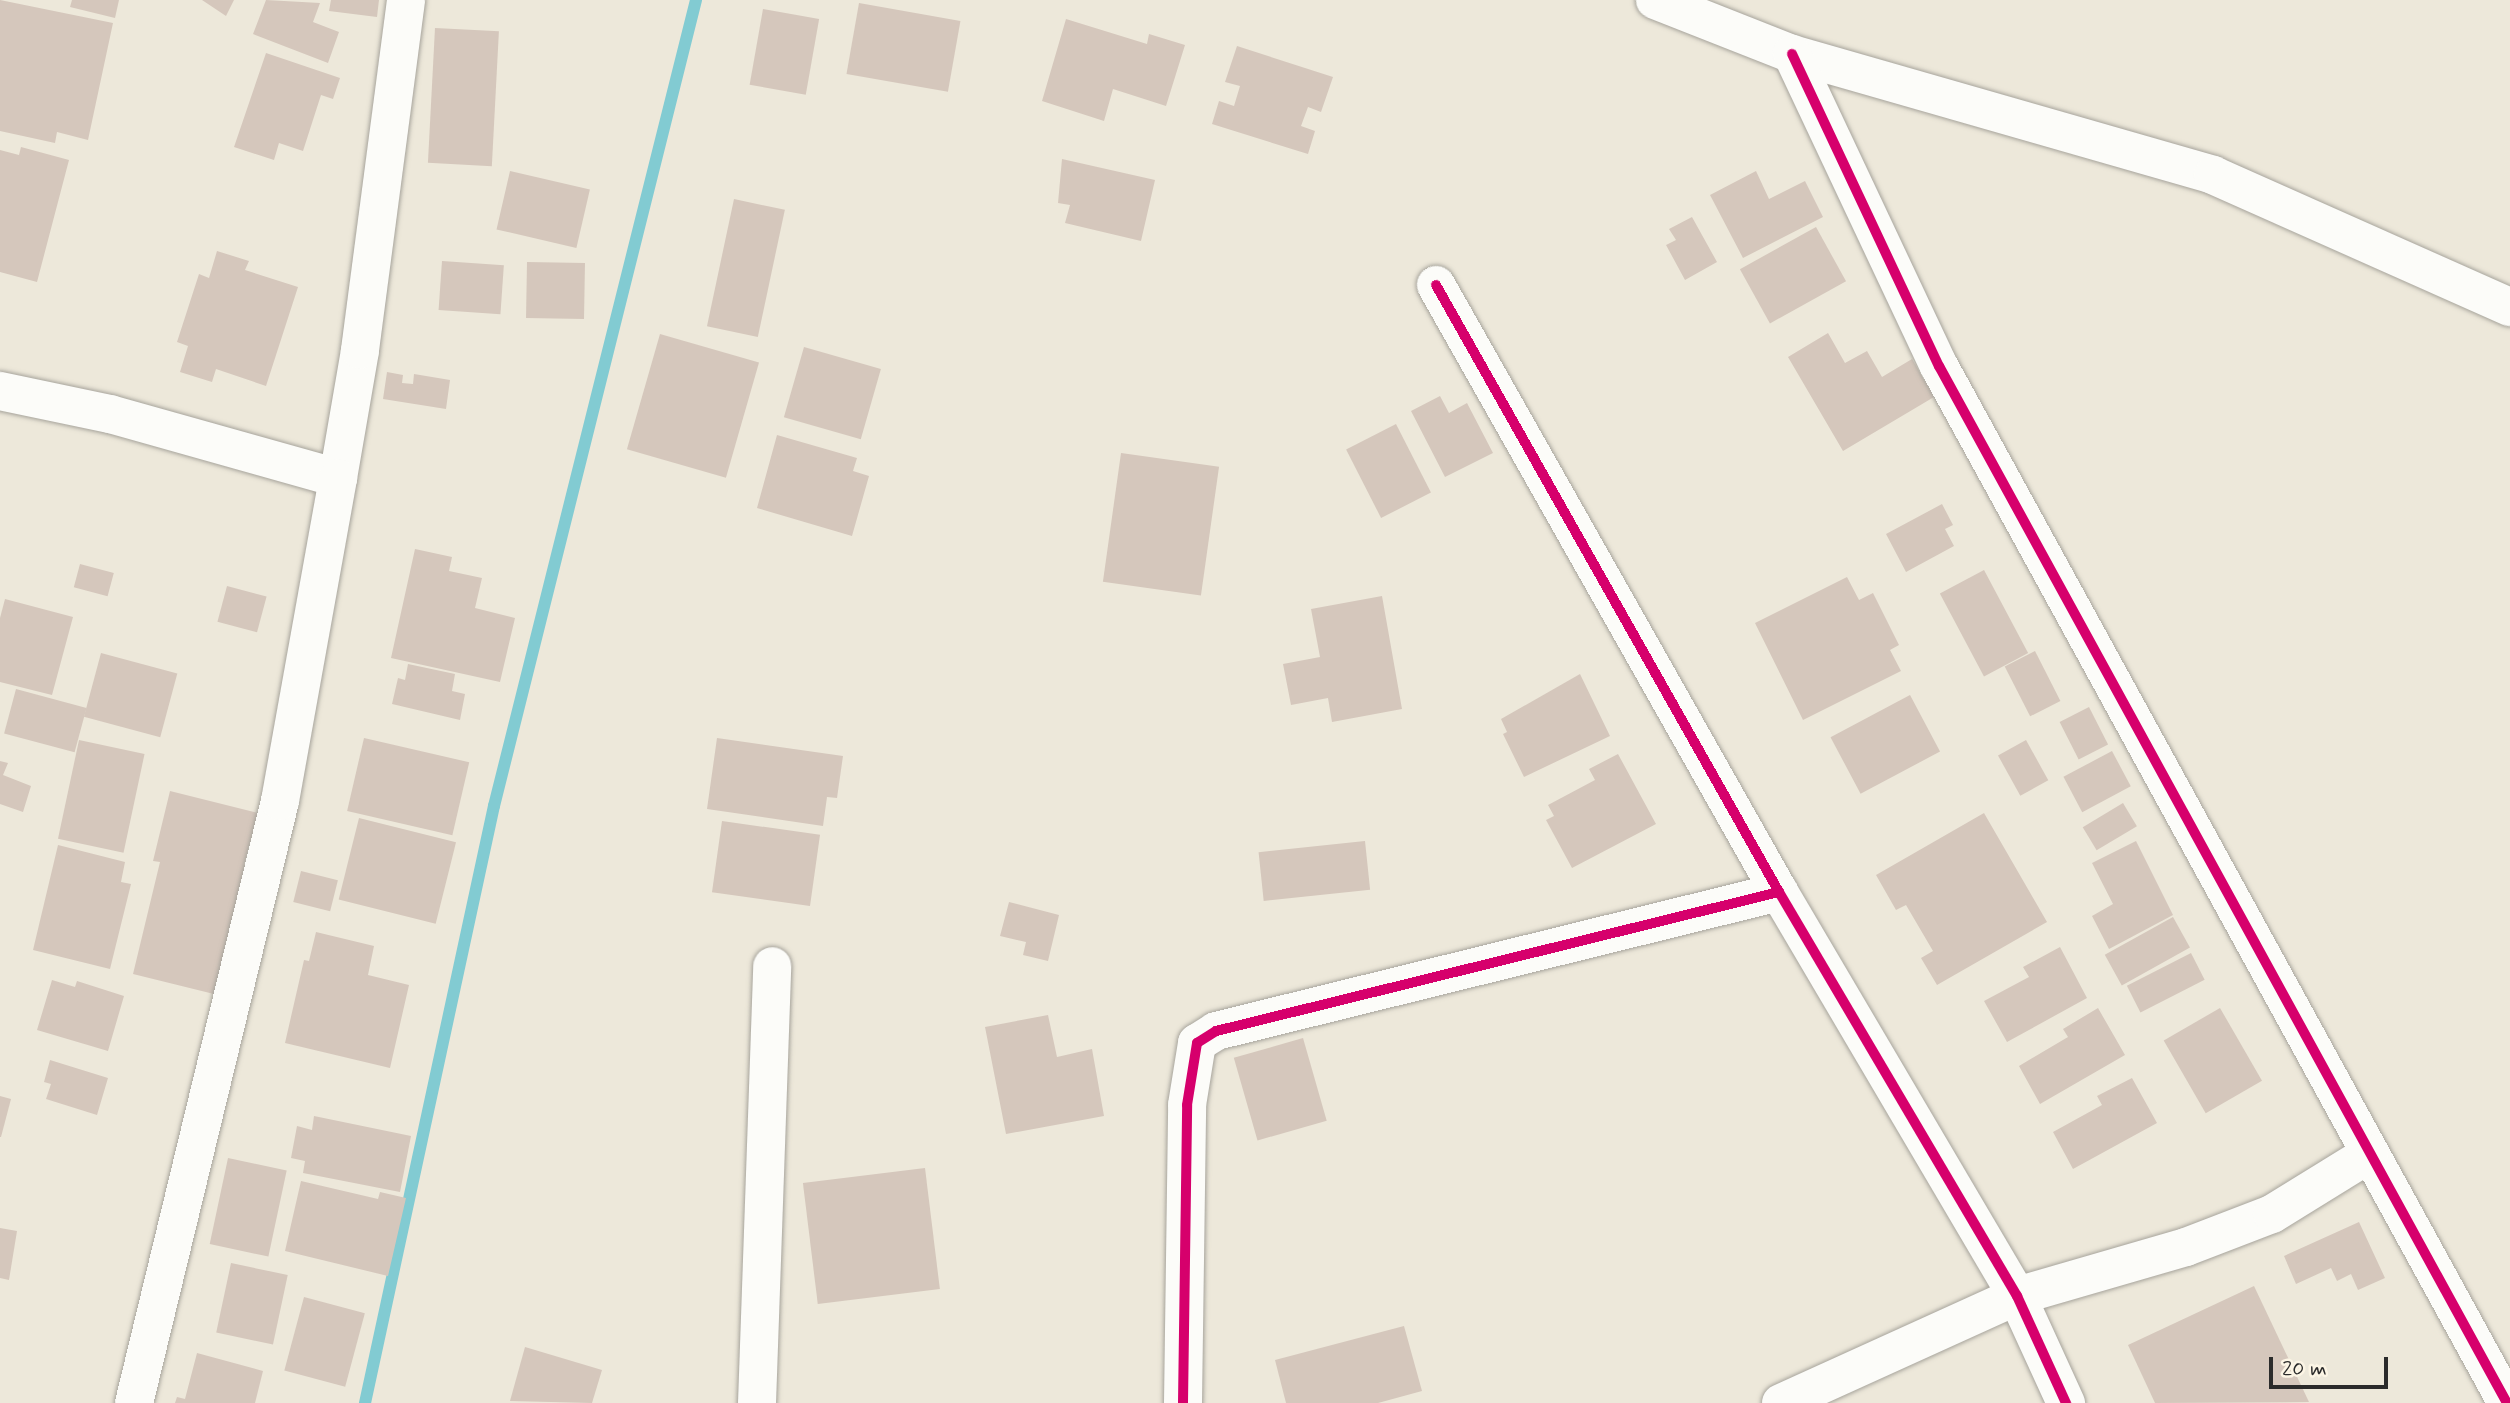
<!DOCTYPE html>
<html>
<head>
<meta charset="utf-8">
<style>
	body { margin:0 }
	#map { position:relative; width:2510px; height:1403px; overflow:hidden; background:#ede8da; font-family:Mynerve,sans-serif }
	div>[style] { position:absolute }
	.stream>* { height:12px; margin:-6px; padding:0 6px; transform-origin:6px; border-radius:6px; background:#82cbd2 }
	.building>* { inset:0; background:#d5c7bc; transform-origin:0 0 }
	.roads { filter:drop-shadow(0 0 2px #a7a49c) drop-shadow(0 0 2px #a7a49c) }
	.street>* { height:38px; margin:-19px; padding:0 19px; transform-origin:19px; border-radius:19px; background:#fcfcf9 }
	.cycleway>* { height:10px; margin:-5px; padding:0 5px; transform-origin:5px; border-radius:5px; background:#d6006c }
	span { translate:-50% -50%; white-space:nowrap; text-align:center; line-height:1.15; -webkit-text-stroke:6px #fcf5e5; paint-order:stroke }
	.scale { position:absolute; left:2269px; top:1357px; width:119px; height:32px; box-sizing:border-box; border:4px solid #2b2b2b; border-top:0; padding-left:9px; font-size:21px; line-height:24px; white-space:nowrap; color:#2b2b2b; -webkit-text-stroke:5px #fcf5e5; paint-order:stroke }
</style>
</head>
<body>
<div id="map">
	<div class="stream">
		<div style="left:365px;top:1403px;width:611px;rotate:-77.81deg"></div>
		<div style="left:494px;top:806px;width:831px;rotate:-75.93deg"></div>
	</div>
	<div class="building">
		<div style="clip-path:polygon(0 0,113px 23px,88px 140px,57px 132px,55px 143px,0 131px)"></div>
		<div style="clip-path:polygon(72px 0,119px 0,115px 18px,70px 7px)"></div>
		<div style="clip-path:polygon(202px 0,234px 0,226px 16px)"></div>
		<div style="clip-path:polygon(266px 0,320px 3px,313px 22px,339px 32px,328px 63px,253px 34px)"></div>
		<div style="clip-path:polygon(331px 0,379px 0,377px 17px,329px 11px)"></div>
		<div style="left:859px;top:3px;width:103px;height:72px;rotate:10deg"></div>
		<div style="left:763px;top:9px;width:57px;height:77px;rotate:10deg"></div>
		<div style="clip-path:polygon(1066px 19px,1147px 44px,1149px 34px,1185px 45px,1166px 106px,1113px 89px,1104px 121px,1042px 101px)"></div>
		<div style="left:435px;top:28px;width:64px;height:135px;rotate:3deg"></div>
		<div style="clip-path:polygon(1237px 46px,1333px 77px,1321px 112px,1308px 107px,1301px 126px,1315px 131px,1308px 154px,1212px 124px,1219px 101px,1234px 106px,1240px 86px,1225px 82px)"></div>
		<div style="clip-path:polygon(266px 53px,340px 78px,333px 99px,321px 95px,303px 151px,279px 143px,274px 160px,234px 147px)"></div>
		<div style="clip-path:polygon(21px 147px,69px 160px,37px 282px,0 272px,0 150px,19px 155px)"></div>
		<div style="clip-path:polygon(1062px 159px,1155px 180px,1141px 241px,1065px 223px,1070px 205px,1058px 203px)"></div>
		<div style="left:510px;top:171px;width:82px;height:60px;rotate:13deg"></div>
		<div style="clip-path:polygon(1756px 171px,1769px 199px,1805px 181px,1823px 217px,1743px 258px,1710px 195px)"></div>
		<div style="left:734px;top:199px;width:52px;height:130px;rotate:12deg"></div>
		<div style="clip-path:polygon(1692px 217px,1717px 262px,1685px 280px,1666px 245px,1676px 240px,1669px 229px)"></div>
		<div style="left:1816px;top:227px;width:62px;height:87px;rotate:61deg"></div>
		<div style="clip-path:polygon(217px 251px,249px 261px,245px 270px,298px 287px,266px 386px,216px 369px,212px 382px,180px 372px,188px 346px,177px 342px,199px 274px,209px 278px)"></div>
		<div style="left:442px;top:261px;width:62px;height:49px;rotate:4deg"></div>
		<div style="left:527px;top:262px;width:58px;height:56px;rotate:1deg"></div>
		<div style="clip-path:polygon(1828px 333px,1845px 363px,1867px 351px,1882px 377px,1912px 359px,1934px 397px,1843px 451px,1788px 357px)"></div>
		<div style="left:660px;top:334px;width:103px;height:120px;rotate:16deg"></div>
		<div style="left:804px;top:347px;width:80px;height:73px;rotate:16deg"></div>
		<div style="clip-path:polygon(387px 372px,403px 375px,402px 383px,413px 384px,414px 374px,450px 380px,446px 409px,383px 399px)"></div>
		<div style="clip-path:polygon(1440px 396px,1449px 413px,1467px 403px,1493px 453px,1445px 477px,1411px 411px)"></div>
		<div style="left:1396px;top:424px;width:77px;height:56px;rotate:63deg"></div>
		<div style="clip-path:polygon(777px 435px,857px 458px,853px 471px,869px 476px,852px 536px,757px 508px)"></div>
		<div style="left:1121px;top:453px;width:99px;height:130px;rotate:8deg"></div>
		<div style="clip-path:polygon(1942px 504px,1953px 525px,1945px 529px,1954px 546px,1906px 572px,1886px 534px)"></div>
		<div style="clip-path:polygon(415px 549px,452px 557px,449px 571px,482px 578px,475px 608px,515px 618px,500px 682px,391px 658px)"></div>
		<div style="left:80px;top:564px;width:35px;height:24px;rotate:15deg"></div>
		<div style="left:1984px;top:570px;width:94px;height:50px;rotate:62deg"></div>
		<div style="clip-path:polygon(1847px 577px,1859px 600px,1873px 593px,1899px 645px,1890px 650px,1901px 671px,1803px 720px,1755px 623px)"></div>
		<div style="left:227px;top:586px;width:41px;height:37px;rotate:15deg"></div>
		<div style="clip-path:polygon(1382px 596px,1402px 709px,1332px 722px,1328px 698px,1291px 705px,1283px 664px,1320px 657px,1311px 609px)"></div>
		<div style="clip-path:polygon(5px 599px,73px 617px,52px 695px,0 682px,0 618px)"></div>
		<div style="left:2035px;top:651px;width:56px;height:34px;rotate:63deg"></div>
		<div style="left:101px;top:653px;width:79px;height:66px;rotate:15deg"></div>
		<div style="clip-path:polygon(408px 664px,455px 674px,452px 691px,465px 694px,460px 720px,392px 704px,398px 678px,405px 680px)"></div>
		<div style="clip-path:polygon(1580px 674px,1610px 736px,1524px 777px,1503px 734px,1507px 732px,1501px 719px)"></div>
		<div style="left:16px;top:689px;width:73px;height:46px;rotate:15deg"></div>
		<div style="left:1910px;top:695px;width:64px;height:90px;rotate:62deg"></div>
		<div style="left:2089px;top:707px;width:42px;height:33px;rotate:63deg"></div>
		<div style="left:364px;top:738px;width:108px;height:75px;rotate:13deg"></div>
		<div style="clip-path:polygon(717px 738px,843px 756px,837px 798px,827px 797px,823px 826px,707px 809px)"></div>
		<div style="left:79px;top:740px;width:67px;height:101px;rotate:12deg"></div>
		<div style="left:2026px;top:740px;width:46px;height:32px;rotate:61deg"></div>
		<div style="left:2112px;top:751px;width:40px;height:55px;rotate:62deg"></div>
		<div style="clip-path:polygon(1618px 754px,1656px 824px,1572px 868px,1546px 820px,1554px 816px,1548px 805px,1595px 780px,1589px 769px)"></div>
		<div style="clip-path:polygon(0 761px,8px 763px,3px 775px,31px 786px,23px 812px,0 804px)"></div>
		<div style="clip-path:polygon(170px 791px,258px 813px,244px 865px,253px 868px,222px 996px,133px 974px,160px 862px,153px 861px)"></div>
		<div style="left:2123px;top:803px;width:27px;height:47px;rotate:59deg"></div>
		<div style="clip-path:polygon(1984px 813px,2047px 922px,1937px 985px,1921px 958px,1933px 951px,1906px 905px,1896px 910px,1876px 875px)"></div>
		<div style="left:359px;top:818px;width:100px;height:84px;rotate:14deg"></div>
		<div style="left:722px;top:821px;width:99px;height:72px;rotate:8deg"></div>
		<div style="left:1365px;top:841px;width:49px;height:107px;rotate:84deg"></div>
		<div style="clip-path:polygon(2136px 841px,2173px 915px,2109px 949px,2092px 916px,2113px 904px,2092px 863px)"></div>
		<div style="clip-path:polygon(58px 845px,125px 862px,121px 882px,131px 884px,110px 969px,33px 950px)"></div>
		<div style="left:301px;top:871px;width:38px;height:32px;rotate:14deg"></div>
		<div style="clip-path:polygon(1009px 902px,1059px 915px,1048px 961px,1023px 955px,1026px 942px,1000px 936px)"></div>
		<div style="left:2173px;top:917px;width:35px;height:78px;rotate:61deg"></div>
		<div style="clip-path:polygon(316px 932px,374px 946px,368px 975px,409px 985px,390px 1068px,285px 1043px,304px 960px,309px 961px)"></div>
		<div style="clip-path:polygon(2060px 947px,2087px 998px,2007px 1042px,1984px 1001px,2029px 977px,2023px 967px)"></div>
		<div style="left:2191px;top:953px;width:30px;height:72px;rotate:63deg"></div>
		<div style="clip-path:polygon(52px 980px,75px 987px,77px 981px,124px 996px,108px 1051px,37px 1030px)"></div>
		<div style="clip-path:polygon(2098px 1008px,2125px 1055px,2040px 1104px,2019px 1066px,2068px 1037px,2063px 1029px)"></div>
		<div style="left:2220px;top:1008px;width:84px;height:65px;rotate:60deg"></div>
		<div style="clip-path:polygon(1048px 1015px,1057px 1057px,1092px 1049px,1104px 1116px,1006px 1134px,985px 1027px)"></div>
		<div style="left:1303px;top:1038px;width:86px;height:72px;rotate:74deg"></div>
		<div style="clip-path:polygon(50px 1060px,108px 1078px,97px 1115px,46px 1099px,51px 1084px,44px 1082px)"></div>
		<div style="clip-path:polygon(2132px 1078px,2157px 1123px,2073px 1169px,2053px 1132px,2102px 1105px,2097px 1096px)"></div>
		<div style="clip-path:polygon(0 1096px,11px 1099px,1px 1137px,0 1137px)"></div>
		<div style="clip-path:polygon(314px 1116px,411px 1136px,400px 1192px,303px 1173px,305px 1161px,291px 1158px,297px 1126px,312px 1130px)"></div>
		<div style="left:228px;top:1158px;width:60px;height:88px;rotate:12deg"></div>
		<div style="left:925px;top:1168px;width:122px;height:123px;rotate:83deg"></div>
		<div style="clip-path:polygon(301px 1181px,378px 1199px,380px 1192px,406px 1198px,388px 1276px,285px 1251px)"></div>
		<div style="clip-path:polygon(2359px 1222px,2385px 1278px,2358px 1290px,2351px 1274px,2337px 1281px,2331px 1268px,2296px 1284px,2284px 1256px)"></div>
		<div style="clip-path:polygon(0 1228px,17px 1231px,9px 1280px,0 1278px)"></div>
		<div style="left:231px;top:1263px;width:58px;height:71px;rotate:12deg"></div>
		<div style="clip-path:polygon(2254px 1286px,2309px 1402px,2155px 1403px,2128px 1345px)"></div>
		<div style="left:304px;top:1297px;width:63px;height:76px;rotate:15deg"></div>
		<div style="clip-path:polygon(1404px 1326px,1422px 1391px,1378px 1403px,1286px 1403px,1275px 1360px)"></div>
		<div style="clip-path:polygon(525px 1347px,602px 1370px,592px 1403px,510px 1401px)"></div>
		<div style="clip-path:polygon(197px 1353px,263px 1371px,255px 1403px,175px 1403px,177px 1397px,185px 1399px)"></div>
	</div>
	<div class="roads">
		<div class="street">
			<div style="left:1655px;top:0;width:147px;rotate:21.5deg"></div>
			<div style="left:1792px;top:54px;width:438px;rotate:16deg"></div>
			<div style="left:2213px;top:175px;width:325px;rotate:24deg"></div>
			<div style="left:1792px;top:54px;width:345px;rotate:64.8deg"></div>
			<div style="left:1939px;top:366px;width:1182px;rotate:61.29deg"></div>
			<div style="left:1436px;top:285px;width:697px;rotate:60.53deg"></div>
			<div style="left:1779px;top:892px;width:469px;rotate:59.5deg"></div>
			<div style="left:2017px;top:1296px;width:118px;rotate:65.4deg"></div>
			<div style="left:0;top:391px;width:112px;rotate:11.8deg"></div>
			<div style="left:110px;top:414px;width:237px;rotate:15.7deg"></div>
			<div style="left:338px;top:478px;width:130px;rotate:-80.2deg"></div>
			<div style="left:360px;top:350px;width:353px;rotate:-82.5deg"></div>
			<div style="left:134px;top:1403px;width:619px;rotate:-76.37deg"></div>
			<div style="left:280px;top:801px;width:328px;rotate:-79.8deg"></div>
			<div style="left:757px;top:1403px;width:437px;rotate:-88deg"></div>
			<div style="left:1183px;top:1403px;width:298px;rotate:-89.2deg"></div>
			<div style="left:1187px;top:1105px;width:63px;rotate:-80.8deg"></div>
			<div style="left:1197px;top:1043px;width:22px;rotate:-32deg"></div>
			<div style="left:1216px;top:1031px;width:580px;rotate:-13.87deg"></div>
			<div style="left:1781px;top:1403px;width:259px;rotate:-24.4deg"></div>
			<div style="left:2017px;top:1296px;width:176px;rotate:-16.2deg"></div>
			<div style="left:2186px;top:1247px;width:92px;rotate:-21deg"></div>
			<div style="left:2272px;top:1214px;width:114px;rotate:-31.7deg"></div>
		</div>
	</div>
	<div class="cycleway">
		<div style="left:1792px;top:54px;width:345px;rotate:64.8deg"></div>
		<div style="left:1939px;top:366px;width:1182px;rotate:61.29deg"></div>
		<div style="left:1436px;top:285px;width:697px;rotate:60.53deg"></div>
		<div style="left:1779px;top:892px;width:469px;rotate:59.5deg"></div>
		<div style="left:2017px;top:1296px;width:118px;rotate:65.4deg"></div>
		<div style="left:1183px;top:1403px;width:298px;rotate:-89.2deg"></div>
		<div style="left:1187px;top:1105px;width:63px;rotate:-80.8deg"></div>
		<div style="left:1197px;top:1043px;width:22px;rotate:-32deg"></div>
		<div style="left:1216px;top:1031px;width:580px;rotate:-13.87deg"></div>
	</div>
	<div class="scale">20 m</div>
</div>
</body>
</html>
